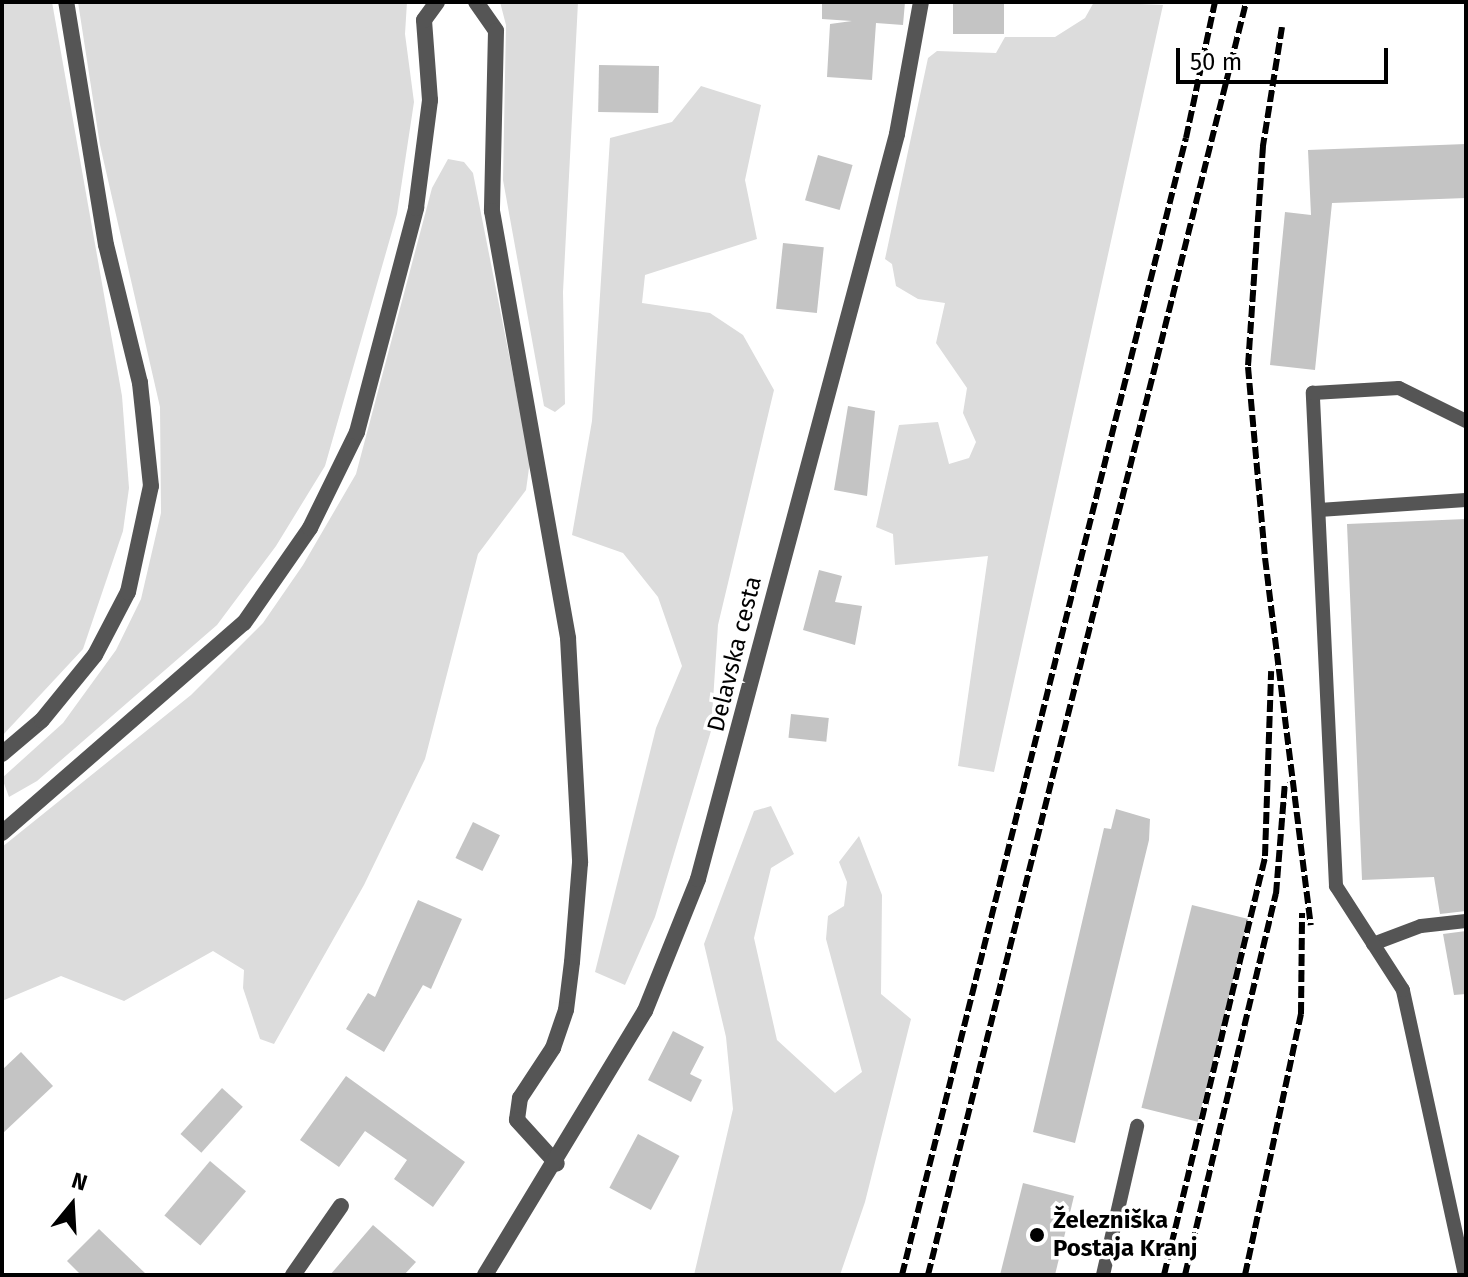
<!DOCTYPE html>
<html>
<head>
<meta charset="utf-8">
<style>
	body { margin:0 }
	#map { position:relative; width:1468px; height:1277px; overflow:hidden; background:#fff; font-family:"Fira Sans",sans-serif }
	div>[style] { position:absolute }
	.green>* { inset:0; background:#dcdcdc }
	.building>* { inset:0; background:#c4c4c4; transform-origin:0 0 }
	.service>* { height:14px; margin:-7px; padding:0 7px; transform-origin:7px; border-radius:7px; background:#555 }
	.minor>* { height:16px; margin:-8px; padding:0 8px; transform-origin:8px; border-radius:8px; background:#555 }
	.rail>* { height:6px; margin-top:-3px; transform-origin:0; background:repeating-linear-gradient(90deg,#000 0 12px,transparent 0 16px) }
	.dots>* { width:22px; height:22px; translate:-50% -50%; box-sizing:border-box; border:4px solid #fff; border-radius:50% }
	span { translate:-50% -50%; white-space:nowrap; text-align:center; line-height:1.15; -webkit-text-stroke:7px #fff; paint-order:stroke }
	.street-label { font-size:24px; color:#000 }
	.poi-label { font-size:24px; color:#000; font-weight:700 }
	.left { translate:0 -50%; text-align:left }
	.frame { position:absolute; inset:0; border:4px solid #000; pointer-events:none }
	.north { position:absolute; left:32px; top:1165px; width:80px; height:80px; -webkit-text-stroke:6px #fff; paint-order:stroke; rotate:18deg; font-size:22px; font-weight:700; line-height:32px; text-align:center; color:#000 }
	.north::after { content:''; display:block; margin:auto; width:28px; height:36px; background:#000; clip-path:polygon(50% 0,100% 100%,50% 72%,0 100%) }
	.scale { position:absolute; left:1176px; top:48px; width:212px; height:36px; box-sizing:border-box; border:4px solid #000; border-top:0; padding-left:10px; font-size:24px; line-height:28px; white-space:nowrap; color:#000; -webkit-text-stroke:6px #fff; paint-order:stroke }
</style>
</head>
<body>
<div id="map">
	<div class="green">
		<div style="clip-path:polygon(2px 2px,52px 2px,122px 396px,129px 488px,123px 531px,83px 649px,2px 736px)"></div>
		<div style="clip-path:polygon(78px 2px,407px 2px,405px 34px,414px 102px,397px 214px,325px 466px,276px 546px,217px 625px,37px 781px,9px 797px,2px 778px,63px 723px,116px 650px,141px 599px,161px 513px,160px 407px,100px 145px)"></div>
		<div style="clip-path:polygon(500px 2px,578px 2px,563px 292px,565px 404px,555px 412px,544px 406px,503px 180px,506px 25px)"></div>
		<div style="clip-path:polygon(1094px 2px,1163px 5px,994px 772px,958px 766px,988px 556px,895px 565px,893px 534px,876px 527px,899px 425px,938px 422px,949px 464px,969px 458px,976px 442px,963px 413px,967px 388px,936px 343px,945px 303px,918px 299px,896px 286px,892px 264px,885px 259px,928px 58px,937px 51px,996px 53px,1005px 37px,1055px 37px,1085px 18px)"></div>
		<div style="clip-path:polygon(701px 86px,761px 105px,745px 180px,757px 239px,645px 275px,642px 303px,710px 313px,743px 335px,774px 390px,718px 625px,711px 731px,655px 917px,625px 985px,595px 972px,656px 728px,682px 666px,658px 597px,623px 553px,572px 535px,592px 421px,610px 138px,672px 122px)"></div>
		<div style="clip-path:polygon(448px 159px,464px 162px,473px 173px,530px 461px,526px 490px,478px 554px,425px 759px,364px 885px,274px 1044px,260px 1039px,243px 988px,244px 970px,213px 951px,124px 1001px,61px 976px,2px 1001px,2px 847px,191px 695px,263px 623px,303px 565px,356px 474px,432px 188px)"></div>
		<div style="clip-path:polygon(771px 806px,794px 854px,771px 868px,754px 938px,777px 1040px,835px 1093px,862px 1072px,826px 939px,828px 916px,844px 906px,847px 882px,839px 862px,859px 836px,882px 895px,881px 994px,911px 1019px,865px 1202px,840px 1275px,694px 1275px,733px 1109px,726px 1037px,704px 944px,754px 811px)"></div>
	</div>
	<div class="building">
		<div style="clip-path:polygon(822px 2px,905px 2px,903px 25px,876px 23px,872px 80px,827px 77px,830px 24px,852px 21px,822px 19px)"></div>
		<div style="left:953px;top:2px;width:51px;height:32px"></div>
		<div style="left:599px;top:65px;width:60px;height:47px;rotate:1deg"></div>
		<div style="clip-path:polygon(1466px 144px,1466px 198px,1332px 203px,1315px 370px,1270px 365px,1285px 212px,1311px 215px,1308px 150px)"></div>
		<div style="left:818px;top:155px;width:36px;height:47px;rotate:16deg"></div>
		<div style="left:783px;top:243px;width:41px;height:66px;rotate:6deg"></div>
		<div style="clip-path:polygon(848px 406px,875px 411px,867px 496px,834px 490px)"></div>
		<div style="clip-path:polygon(1466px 519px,1466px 911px,1440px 914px,1434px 877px,1362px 880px,1347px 524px)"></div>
		<div style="clip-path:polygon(819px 570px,842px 576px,835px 602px,862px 606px,855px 645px,803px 630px)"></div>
		<div style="left:791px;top:714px;width:38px;height:24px;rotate:6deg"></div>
		<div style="clip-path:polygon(1116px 809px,1150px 819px,1149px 840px,1075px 1143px,1033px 1132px,1104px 828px,1111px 829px)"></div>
		<div style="left:473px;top:822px;width:30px;height:40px;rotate:26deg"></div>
		<div style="clip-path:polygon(418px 900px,462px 919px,431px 989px,423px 985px,384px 1052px,346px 1029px,368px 993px,375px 997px)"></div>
		<div style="left:1192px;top:905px;width:58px;height:209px;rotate:14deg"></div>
		<div style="clip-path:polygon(1466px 931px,1466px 994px,1454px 995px,1443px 934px)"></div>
		<div style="clip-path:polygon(673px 1031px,704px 1047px,690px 1074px,702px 1080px,691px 1102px,648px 1080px)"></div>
		<div style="clip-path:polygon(21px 1052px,53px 1086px,2px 1134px,2px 1070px)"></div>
		<div style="clip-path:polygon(346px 1076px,465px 1162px,433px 1207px,394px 1179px,407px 1160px,365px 1131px,339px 1167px,300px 1140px)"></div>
		<div style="left:222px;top:1088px;width:28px;height:62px;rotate:42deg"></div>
		<div style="left:638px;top:1134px;width:47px;height:61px;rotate:28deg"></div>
		<div style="left:210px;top:1161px;width:47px;height:71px;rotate:40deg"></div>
		<div style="clip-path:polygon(1023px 1183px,1074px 1196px,1055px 1275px,1000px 1275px)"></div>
		<div style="clip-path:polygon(373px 1225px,416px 1262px,404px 1275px,330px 1275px)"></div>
		<div style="clip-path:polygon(99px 1229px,147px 1275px,81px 1275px,67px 1261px)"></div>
	</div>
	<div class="service">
		<div style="left:1319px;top:510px;width:147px;rotate:-3.9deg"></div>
		<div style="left:1373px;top:944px;width:51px;rotate:-20.6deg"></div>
		<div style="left:1421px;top:926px;width:45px;rotate:-6.3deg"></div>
		<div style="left:1103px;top:1275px;width:153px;rotate:-77.1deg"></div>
		<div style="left:1465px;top:1275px;width:292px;rotate:-102.3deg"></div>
		<div style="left:1403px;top:990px;width:124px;rotate:-122.8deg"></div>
		<div style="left:1336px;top:886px;width:494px;rotate:-92.7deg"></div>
		<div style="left:1313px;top:393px;width:86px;rotate:-3.3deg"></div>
		<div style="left:1399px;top:388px;width:75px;rotate:26.2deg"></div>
	</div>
	<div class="minor">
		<div style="left:476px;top:2px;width:35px;rotate:55deg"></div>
		<div style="left:496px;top:31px;width:180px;rotate:91.3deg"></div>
		<div style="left:492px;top:211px;width:434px;rotate:79.9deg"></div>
		<div style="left:568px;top:638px;width:225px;rotate:86.9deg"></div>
		<div style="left:580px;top:863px;width:99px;rotate:94.6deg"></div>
		<div style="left:572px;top:962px;width:48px;rotate:97.1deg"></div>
		<div style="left:566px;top:1010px;width:40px;rotate:108.9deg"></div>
		<div style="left:553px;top:1048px;width:60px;rotate:123.4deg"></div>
		<div style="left:520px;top:1098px;width:22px;rotate:98deg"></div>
		<div style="left:517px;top:1120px;width:59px;rotate:47.7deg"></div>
		<div style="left:2px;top:754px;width:52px;rotate:-40.4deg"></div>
		<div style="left:42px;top:720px;width:84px;rotate:-50.8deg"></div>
		<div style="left:95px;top:655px;width:71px;rotate:-62.4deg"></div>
		<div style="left:128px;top:592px;width:108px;rotate:-77.8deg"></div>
		<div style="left:151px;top:486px;width:104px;rotate:-96.1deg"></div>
		<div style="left:140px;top:383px;width:142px;rotate:-103.8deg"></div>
		<div style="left:106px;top:245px;width:246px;rotate:-99.3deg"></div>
		<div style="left:2px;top:833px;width:320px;rotate:-41deg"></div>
		<div style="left:244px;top:623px;width:116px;rotate:-55.2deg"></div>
		<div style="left:310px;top:528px;width:107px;rotate:-63.9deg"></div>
		<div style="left:357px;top:432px;width:232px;rotate:-75.2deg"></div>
		<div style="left:416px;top:208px;width:109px;rotate:-82.6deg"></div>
		<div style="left:430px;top:100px;width:80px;rotate:-94.3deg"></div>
		<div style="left:424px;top:20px;width:22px;rotate:-54deg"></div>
		<div style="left:293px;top:1275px;width:84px;rotate:-55.2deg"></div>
		<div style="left:485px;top:1275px;width:309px;rotate:-58.8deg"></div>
		<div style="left:645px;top:1011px;width:142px;rotate:-68.1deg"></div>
		<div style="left:698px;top:879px;width:771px;rotate:-75.04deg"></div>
		<div style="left:897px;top:134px;width:134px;rotate:-79.7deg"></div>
	</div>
	<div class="rail">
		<div style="left:1282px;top:27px;width:121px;rotate:99.1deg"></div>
		<div style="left:1263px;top:146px;width:222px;rotate:93.9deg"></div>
		<div style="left:1248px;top:367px;width:192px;rotate:84.9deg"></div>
		<div style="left:1265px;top:558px;width:370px;rotate:82.9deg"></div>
		<div style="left:902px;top:1275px;width:1172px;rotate:-75.98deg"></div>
		<div style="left:1186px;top:138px;width:139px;rotate:-78deg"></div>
		<div style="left:928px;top:1275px;width:1312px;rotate:-75.97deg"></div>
		<div style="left:1164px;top:1275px;width:431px;rotate:-76.4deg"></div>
		<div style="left:1265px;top:856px;width:185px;rotate:-88.1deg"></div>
		<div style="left:1185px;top:1275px;width:392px;rotate:-76.6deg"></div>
		<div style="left:1276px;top:894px;width:112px;rotate:-85.4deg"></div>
		<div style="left:1245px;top:1275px;width:267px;rotate:-77.9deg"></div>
		<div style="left:1301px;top:1014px;width:101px;rotate:-89.4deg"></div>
	</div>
	<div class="dots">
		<div style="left:1037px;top:1235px;background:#000"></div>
	</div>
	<div class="street-label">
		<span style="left:735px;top:654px;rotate:-76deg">Delavska cesta</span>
	</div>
	<div class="poi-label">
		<span class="left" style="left:1053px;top:1235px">Železniška<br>Postaja Kranj</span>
	</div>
	<div class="frame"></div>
	<div class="north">N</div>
	<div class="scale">50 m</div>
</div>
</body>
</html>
